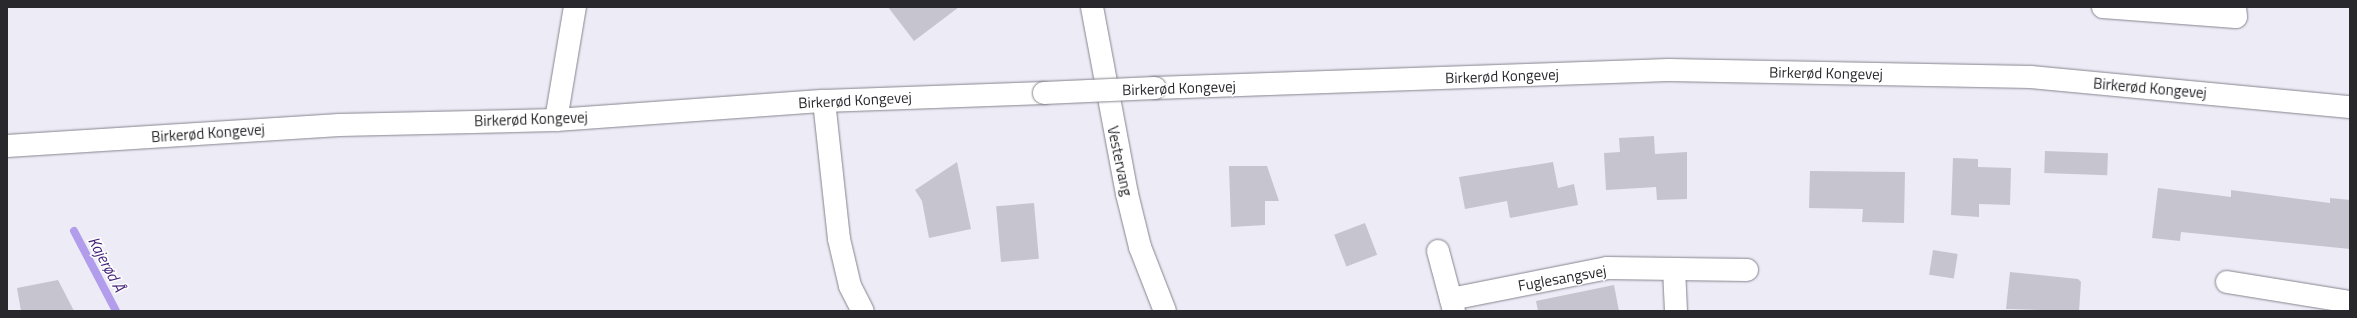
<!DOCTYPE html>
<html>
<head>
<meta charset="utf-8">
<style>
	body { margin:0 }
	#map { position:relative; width:2357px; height:318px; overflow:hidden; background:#edebf6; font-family:"Titillium Web",sans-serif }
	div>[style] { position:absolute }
	.stream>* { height:8px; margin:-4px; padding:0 4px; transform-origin:4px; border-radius:4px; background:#b19deb }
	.building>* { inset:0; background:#c6c4cf; transform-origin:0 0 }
	.roads { filter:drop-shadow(0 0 1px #86848e) drop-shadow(0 0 1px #86848e) }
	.street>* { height:22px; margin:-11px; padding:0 11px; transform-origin:11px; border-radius:11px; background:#fff }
	.secondary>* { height:22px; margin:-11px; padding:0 11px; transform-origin:11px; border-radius:11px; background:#fff }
	.bridges { filter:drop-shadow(0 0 1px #86848e) drop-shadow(0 0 1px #86848e) }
	.secondary-bridge>* { height:22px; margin:-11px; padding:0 11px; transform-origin:11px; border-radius:11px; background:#fff }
	span { translate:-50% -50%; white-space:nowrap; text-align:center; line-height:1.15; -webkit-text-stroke:3px #fff; paint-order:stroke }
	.street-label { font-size:15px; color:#29282c }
	.water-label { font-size:16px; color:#401e77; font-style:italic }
	.frame { position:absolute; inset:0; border:8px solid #29282c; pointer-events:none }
</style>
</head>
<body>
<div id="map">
	<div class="stream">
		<div style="left:74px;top:231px;width:90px;rotate:62.3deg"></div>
	</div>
	<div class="building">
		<div style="clip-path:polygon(888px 7px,959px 7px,914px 41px)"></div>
		<div style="clip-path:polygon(1654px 136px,1655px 154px,1687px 152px,1687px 199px,1657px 200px,1656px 187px,1606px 190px,1604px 153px,1620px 152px,1619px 138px)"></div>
		<div style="left:2045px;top:151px;width:63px;height:22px;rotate:2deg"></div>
		<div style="clip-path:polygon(1953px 158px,1978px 159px,1978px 167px,2011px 168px,2010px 205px,1979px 204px,1979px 217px,1951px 215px)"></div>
		<div style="clip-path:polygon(957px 162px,971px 229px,929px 238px,922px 201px,915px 190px)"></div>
		<div style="clip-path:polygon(1553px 162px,1558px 188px,1574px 184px,1578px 205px,1510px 218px,1507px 201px,1465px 209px,1459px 177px)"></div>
		<div style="clip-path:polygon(1229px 166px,1267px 166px,1279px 201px,1265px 201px,1265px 225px,1231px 227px)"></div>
		<div style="clip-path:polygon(1810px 171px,1905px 172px,1904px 223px,1862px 222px,1863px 209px,1809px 208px)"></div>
		<div style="clip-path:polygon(2158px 188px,2231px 197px,2231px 190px,2330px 203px,2330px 198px,2350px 200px,2350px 249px,2181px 232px,2180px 241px,2152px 238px)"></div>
		<div style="left:1034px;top:203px;width:56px;height:38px;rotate:85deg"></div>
		<div style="left:1365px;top:223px;width:34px;height:33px;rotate:69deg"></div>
		<div style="left:1933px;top:250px;width:25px;height:25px;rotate:9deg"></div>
		<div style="clip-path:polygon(2010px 272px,2078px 279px,2081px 282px,2079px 311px,2006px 309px)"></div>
		<div style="clip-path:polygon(58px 280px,74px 311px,21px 311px,17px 288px)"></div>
		<div style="clip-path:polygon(1614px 285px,1619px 311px,1538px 311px,1536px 301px)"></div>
	</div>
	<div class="roads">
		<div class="street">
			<div style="left:2103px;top:7px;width:133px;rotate:4.3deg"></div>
			<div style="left:2236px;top:17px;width:10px;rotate:-96deg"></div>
			<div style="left:1438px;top:251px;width:62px;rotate:75.1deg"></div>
			<div style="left:1674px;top:269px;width:42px;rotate:87.3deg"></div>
			<div style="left:2227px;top:282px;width:125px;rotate:9.2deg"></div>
			<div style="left:1451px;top:299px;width:159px;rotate:-11.2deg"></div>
			<div style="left:1607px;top:268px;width:140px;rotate:0.8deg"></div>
		</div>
		<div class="secondary">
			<div style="left:1092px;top:7px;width:190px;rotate:79.4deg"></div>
			<div style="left:1127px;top:194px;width:55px;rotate:76.2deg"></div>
			<div style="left:1140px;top:247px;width:69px;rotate:68.7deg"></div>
			<div style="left:1155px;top:88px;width:514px;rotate:-2.01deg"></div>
			<div style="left:1669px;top:70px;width:362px;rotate:1.1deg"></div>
			<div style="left:2031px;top:77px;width:320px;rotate:5.4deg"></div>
			<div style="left:824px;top:101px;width:139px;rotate:83.8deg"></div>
			<div style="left:839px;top:239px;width:48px;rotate:76.8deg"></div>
			<div style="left:850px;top:286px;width:28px;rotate:63deg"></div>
			<div style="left:556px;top:120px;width:115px;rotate:-80.5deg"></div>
			<div style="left:7px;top:146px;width:333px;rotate:-3.6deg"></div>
			<div style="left:339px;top:125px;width:217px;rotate:-1.3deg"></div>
			<div style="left:556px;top:120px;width:269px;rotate:-4.1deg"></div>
			<div style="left:824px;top:101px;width:220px;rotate:-2.1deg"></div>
		</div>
	</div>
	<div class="bridges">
		<div class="secondary-bridge">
			<div style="left:1044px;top:93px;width:111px;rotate:-2.6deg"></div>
		</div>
	</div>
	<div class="street-label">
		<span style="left:1826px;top:73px;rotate:1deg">Birkerød Kongevej</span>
		<span style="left:1502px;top:76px;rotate:-2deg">Birkerød Kongevej</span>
		<span style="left:1179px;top:88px;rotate:-2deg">Birkerød Kongevej</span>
		<span style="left:2150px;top:88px;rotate:5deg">Birkerød Kongevej</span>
		<span style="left:855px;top:100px;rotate:-3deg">Birkerød Kongevej</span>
		<span style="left:531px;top:119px;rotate:-2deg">Birkerød Kongevej</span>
		<span style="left:208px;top:133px;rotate:-4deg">Birkerød Kongevej</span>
		<span style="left:1120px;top:161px;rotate:78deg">Vestervang</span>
		<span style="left:1562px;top:278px;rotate:-10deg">Fuglesangsvej</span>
	</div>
	<div class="water-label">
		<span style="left:107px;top:264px;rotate:62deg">Kajerød Å</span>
	</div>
	<div class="frame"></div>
</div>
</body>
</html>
